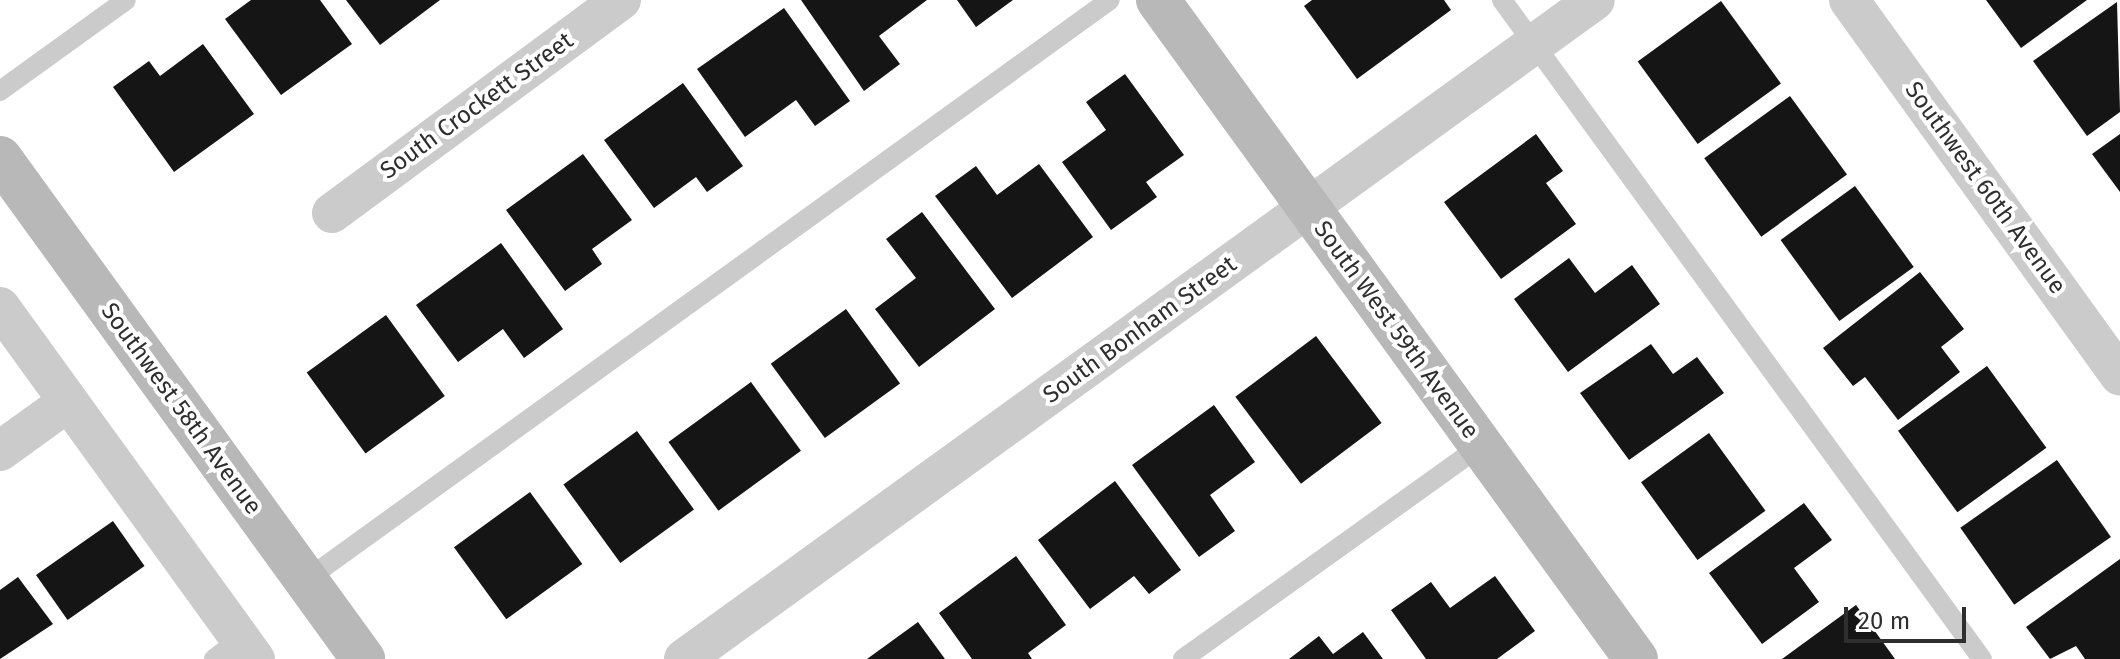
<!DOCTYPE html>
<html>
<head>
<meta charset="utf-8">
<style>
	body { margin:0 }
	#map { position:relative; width:2120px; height:659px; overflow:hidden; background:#fff; font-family:"Fira Sans",sans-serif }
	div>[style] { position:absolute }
	.building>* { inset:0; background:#151515; transform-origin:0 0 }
	.lane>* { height:20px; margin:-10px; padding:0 10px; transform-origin:10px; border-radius:10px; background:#cbcbcb }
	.street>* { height:40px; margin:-20px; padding:0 20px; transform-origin:20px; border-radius:20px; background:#cbcbcb }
	.secondary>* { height:44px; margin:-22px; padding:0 22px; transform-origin:22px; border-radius:22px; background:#b8b8b8 }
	span { translate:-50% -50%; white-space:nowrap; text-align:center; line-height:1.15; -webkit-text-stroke:8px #fff; paint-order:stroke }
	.street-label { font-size:24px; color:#2e2e2e }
	.scale { position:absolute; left:1844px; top:607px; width:122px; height:36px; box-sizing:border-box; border:4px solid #2e2e2e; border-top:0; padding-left:10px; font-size:24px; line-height:28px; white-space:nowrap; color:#2e2e2e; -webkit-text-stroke:6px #fff; paint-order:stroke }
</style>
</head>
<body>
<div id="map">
	<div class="building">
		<div style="clip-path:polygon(251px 0,320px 0,352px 44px,281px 95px,225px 19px)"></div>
		<div style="clip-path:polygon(346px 0,440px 0,380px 45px)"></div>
		<div style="clip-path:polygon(801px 0,927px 0,879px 36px,900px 64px,864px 91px)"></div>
		<div style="clip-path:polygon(957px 0,1013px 0,976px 27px)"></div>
		<div style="clip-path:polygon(1312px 0,1444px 0,1451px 10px,1357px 79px,1304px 6px)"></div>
		<div style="clip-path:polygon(1986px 0,2087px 0,2021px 48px)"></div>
		<div style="left:1721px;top:1px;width:102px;height:103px;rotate:54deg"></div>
		<div style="clip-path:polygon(2117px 2px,2120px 112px,2087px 136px,2033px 61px)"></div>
		<div style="clip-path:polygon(784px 8px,850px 101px,815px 126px,796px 100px,745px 137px,697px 69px)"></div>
		<div style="clip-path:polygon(203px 44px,254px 114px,174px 172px,113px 87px,149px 61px,160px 76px)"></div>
		<div style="clip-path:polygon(1125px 74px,1184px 155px,1146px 182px,1157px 197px,1111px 230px,1062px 162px,1106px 130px,1086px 102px)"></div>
		<div style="clip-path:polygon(683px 83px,743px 166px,707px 192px,696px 177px,654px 208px,604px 140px)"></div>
		<div style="left:1790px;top:96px;width:97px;height:106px;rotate:54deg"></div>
		<div style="clip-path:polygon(1536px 134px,1563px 171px,1546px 183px,1576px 224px,1501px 279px,1444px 202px)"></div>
		<div style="clip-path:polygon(2120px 134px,2120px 192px,2092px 154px)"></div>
		<div style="clip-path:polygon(583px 154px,632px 220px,592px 249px,602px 264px,565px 291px,506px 210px)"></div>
		<div style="clip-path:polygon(1039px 164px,1093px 237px,1012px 298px,935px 196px,976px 166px,997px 195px)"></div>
		<div style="left:1855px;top:186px;width:100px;height:92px;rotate:54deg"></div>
		<div style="clip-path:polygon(922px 212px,995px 309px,919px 367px,875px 309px,916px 278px,886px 239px)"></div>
		<div style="clip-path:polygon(501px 243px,563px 329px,524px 358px,503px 329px,458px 362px,416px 305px)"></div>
		<div style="clip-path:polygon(1569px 258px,1595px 293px,1632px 265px,1660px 304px,1568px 372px,1514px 299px)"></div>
		<div style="clip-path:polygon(1920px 272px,1964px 329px,1941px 347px,1960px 372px,1898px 420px,1865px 377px,1853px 386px,1823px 348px)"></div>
		<div style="left:846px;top:309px;width:92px;height:93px;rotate:54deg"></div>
		<div style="left:386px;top:315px;width:100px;height:98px;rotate:54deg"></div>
		<div style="left:1316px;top:336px;width:109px;height:101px;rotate:53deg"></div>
		<div style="clip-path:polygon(1651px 344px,1673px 374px,1697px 357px,1724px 393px,1629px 460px,1580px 393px)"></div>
		<div style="left:1987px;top:366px;width:101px;height:110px;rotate:54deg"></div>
		<div style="left:751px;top:382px;width:85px;height:102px;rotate:54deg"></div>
		<div style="clip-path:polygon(1214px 405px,1255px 462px,1210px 495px,1235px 531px,1199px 557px,1132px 465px)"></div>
		<div style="left:637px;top:431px;width:97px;height:91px;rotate:54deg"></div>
		<div style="left:1709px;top:433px;width:96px;height:84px;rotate:54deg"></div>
		<div style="left:2057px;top:460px;width:94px;height:118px;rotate:55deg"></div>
		<div style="clip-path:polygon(1115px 481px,1181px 570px,1149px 594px,1134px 576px,1090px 609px,1038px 540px)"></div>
		<div style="left:530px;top:492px;width:89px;height:94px;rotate:54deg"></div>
		<div style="clip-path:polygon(1804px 503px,1832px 540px,1794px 568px,1819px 602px,1762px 644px,1709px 573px)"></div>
		<div style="left:113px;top:521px;width:55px;height:94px;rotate:55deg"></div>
		<div style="clip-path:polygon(1016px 556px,1066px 625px,1028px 653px,1032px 659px,972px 659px,939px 613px)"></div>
		<div style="clip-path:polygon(2120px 559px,2120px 659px,2085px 659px,2076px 646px,2050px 659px,2026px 627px)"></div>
		<div style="clip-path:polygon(1495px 576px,1535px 631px,1497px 659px,1426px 659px,1391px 610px,1431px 582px,1450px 608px)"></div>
		<div style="clip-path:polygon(18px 577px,53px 624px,0 659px,0 590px)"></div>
		<div style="clip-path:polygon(1856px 605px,1895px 659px,1782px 659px)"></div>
		<div style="clip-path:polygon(918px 622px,945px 659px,867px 659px)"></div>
		<div style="clip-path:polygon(1363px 632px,1383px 659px,1289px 659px,1319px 636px,1333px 654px)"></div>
	</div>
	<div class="lane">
		<div style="left:1502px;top:0;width:815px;rotate:53.93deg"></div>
		<div style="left:0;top:91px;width:155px;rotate:-35.8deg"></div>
		<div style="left:306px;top:580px;width:991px;rotate:-35.81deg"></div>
		<div style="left:214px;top:659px;width:34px;rotate:-37deg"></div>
		<div style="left:1183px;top:659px;width:366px;rotate:-35.6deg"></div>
	</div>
	<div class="street">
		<div style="left:1849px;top:0;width:463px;rotate:54.2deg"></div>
		<div style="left:332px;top:213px;width:359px;rotate:-36.4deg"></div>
		<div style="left:0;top:307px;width:435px;rotate:54.1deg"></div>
		<div style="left:0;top:451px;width:84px;rotate:-35.8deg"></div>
		<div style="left:684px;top:659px;width:1124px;rotate:-35.88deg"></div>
	</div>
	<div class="secondary">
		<div style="left:1158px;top:0;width:814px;rotate:54.05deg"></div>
		<div style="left:0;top:158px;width:619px;rotate:54.07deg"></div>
	</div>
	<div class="street-label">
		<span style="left:477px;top:106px;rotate:-36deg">South Crockett Street</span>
		<span style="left:1985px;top:188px;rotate:54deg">Southwest 60th Avenue</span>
		<span style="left:1140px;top:330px;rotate:-36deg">South Bonham Street</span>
		<span style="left:1396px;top:330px;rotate:54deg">South West 59th Avenue</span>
		<span style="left:181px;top:409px;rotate:54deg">Southwest 58th Avenue</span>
	</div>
	<div class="scale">20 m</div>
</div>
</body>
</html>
